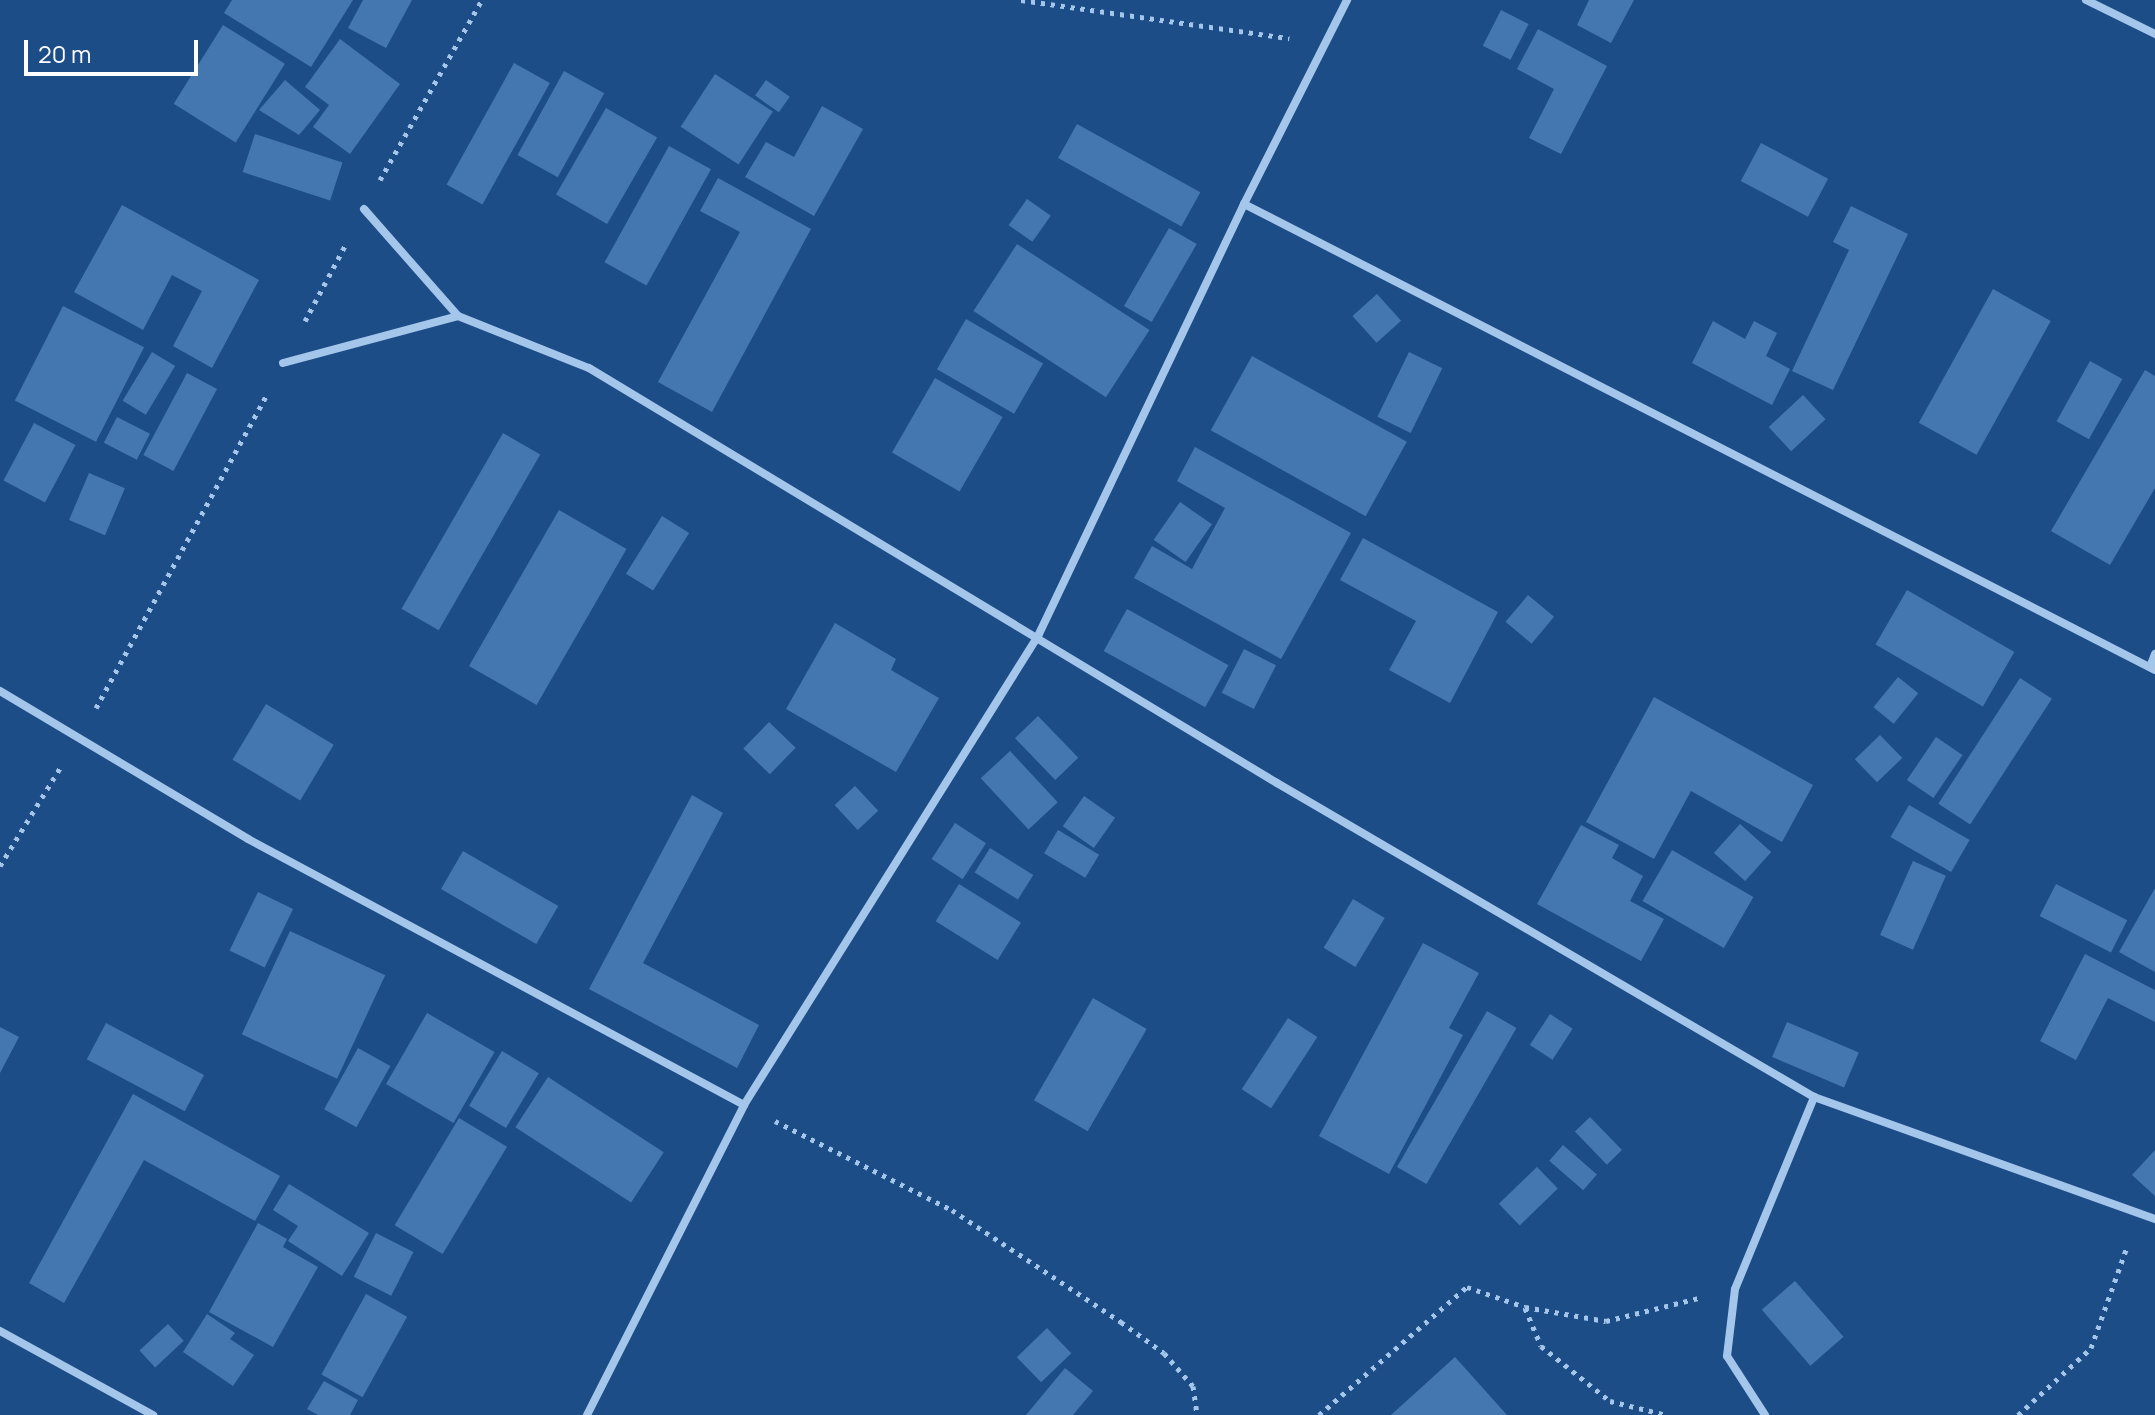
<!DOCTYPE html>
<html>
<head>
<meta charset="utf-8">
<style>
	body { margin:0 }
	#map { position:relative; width:2155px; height:1415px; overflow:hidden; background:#1c4d87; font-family:Manrope,sans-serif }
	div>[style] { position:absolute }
	.building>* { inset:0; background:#4477b0; transform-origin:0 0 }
	.path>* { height:5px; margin-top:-2.5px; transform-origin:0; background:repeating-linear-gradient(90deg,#a5c6eb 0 4px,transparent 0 10px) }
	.minor>* { height:8px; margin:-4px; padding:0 4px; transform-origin:4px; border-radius:4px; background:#a5c6eb }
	span { translate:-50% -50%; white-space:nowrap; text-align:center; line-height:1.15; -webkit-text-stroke:6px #1c4d87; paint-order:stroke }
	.scale { position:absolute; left:24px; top:40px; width:174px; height:36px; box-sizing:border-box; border:4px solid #fff; border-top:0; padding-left:10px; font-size:24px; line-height:28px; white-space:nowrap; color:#fff; -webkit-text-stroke:6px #1c4d87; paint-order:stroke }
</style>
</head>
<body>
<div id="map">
	<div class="building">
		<div style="clip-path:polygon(232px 0,353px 0,311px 67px,224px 13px)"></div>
		<div style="clip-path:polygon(363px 0,412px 0,386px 48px,348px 28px)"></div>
		<div style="clip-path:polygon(1589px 0,1634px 0,1611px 43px,1577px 25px)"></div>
		<div style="left:1501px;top:10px;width:31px;height:40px;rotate:27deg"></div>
		<div style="left:223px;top:25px;width:73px;height:93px;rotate:32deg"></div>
		<div style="clip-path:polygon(1538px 29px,1607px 66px,1561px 154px,1529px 138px,1554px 89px,1517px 69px)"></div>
		<div style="clip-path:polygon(340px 39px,400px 84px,350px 154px,313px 127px,329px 105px,305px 87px)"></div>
		<div style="left:514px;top:63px;width:41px;height:139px;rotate:29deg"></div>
		<div style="left:564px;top:71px;width:46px;height:96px;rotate:29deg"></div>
		<div style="left:715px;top:74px;width:69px;height:63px;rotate:33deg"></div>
		<div style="clip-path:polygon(285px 80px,320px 110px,299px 135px,259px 110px)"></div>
		<div style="left:766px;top:80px;width:29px;height:19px;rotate:35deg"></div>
		<div style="clip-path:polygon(822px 106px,863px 129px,814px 216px,745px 177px,766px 142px,794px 157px)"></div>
		<div style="left:606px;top:108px;width:59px;height:100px;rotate:30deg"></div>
		<div style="left:1077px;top:124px;width:141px;height:39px;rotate:29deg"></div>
		<div style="left:255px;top:134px;width:92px;height:40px;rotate:18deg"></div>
		<div style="left:1761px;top:143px;width:76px;height:43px;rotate:28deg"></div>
		<div style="left:669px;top:146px;width:48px;height:133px;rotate:29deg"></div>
		<div style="clip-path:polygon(718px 178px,811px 229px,712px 412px,658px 382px,740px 232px,700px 211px)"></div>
		<div style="left:1027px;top:199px;width:29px;height:32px;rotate:35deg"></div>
		<div style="clip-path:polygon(122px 205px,259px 280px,212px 368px,173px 346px,202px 291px,172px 275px,143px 330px,74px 292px)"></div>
		<div style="clip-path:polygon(1851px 206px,1908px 234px,1833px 390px,1792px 371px,1849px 250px,1833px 242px)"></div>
		<div style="left:1169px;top:228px;width:32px;height:90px;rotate:30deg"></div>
		<div style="left:1017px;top:244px;width:158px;height:80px;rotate:33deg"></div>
		<div style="left:1993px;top:289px;width:66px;height:153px;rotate:29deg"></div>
		<div style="left:1377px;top:294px;width:36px;height:33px;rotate:48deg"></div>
		<div style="left:63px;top:306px;width:91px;height:106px;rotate:27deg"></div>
		<div style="left:966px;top:319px;width:89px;height:58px;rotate:30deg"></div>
		<div style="clip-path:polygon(1713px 321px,1745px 339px,1754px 321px,1777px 333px,1766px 356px,1790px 369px,1772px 405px,1692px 363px)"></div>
		<div style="left:152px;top:352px;width:27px;height:57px;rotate:31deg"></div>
		<div style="left:1409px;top:352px;width:37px;height:72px;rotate:26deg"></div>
		<div style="left:1252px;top:356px;width:177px;height:85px;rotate:29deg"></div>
		<div style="left:2090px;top:361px;width:37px;height:69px;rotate:29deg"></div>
		<div style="clip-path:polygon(2145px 370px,2155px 376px,2155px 488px,2110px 565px,2051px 531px)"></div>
		<div style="left:187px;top:373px;width:34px;height:93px;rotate:28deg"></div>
		<div style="left:935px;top:378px;width:78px;height:86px;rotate:30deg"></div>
		<div style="left:1803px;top:395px;width:33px;height:47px;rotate:47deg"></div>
		<div style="left:117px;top:417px;width:37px;height:29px;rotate:27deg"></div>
		<div style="left:34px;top:423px;width:47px;height:65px;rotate:28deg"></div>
		<div style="left:503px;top:433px;width:43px;height:203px;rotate:30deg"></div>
		<div style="clip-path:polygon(1195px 447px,1351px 533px,1281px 659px,1134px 578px,1152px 546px,1192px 569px,1225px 508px,1177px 481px)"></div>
		<div style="left:89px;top:473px;width:39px;height:51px;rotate:23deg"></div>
		<div style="left:1180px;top:502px;width:39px;height:46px;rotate:35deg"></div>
		<div style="left:559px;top:510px;width:78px;height:180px;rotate:30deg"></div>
		<div style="left:662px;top:516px;width:32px;height:68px;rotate:32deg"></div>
		<div style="clip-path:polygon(1363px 538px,1498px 612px,1450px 703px,1389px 670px,1416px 621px,1340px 580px)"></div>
		<div style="left:1907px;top:590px;width:124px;height:63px;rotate:30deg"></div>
		<div style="left:1528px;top:595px;width:34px;height:35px;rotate:40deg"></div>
		<div style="left:1127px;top:609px;width:116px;height:48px;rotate:29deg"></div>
		<div style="clip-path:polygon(835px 623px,896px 659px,891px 670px,939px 698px,896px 772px,786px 709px)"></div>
		<div style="left:1244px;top:649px;width:36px;height:49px;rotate:27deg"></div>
		<div style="left:1898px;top:677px;width:26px;height:39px;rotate:39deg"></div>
		<div style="left:2020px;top:678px;width:38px;height:150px;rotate:33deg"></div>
		<div style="clip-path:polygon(1654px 697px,1813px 785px,1782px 842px,1691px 791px,1654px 859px,1586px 822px)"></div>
		<div style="left:266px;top:704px;width:79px;height:65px;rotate:31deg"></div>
		<div style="left:1038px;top:716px;width:58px;height:32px;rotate:46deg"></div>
		<div style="left:769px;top:722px;width:37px;height:37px;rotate:44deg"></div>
		<div style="left:1880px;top:735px;width:32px;height:35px;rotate:46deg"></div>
		<div style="left:1936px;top:737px;width:32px;height:52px;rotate:34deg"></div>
		<div style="left:1010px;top:751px;width:70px;height:40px;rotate:47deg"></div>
		<div style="left:855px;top:786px;width:34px;height:28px;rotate:47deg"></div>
		<div style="clip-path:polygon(692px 795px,723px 813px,643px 963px,759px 1025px,737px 1068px,589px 989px)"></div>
		<div style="left:1084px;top:796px;width:38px;height:37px;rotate:35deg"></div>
		<div style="left:1909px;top:805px;width:70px;height:37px;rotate:30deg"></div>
		<div style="left:955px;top:823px;width:37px;height:43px;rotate:33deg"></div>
		<div style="left:1740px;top:824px;width:42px;height:39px;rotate:42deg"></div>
		<div style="clip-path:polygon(1581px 825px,1619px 845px,1612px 858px,1643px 876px,1630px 901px,1664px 919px,1641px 961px,1537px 904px)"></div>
		<div style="left:1058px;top:830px;width:48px;height:27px;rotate:31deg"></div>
		<div style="left:990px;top:848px;width:51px;height:29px;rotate:32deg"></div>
		<div style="left:1672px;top:850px;width:94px;height:59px;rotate:30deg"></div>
		<div style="left:463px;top:851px;width:110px;height:44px;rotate:30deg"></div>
		<div style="left:1913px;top:861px;width:36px;height:81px;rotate:24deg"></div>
		<div style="left:959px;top:884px;width:73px;height:44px;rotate:32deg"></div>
		<div style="left:2056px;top:884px;width:80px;height:36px;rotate:27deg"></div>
		<div style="clip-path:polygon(2155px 888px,2155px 972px,2119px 952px)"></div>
		<div style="left:258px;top:892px;width:39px;height:65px;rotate:26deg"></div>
		<div style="left:1353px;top:899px;width:37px;height:57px;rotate:31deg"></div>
		<div style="left:290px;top:931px;width:105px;height:114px;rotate:25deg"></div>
		<div style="clip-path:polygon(1423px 943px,1479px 973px,1449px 1028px,1463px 1035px,1389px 1174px,1319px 1136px)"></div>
		<div style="clip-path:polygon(2085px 954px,2155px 990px,2155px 1022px,2108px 998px,2076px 1060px,2040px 1041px)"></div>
		<div style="left:1093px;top:998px;width:62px;height:118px;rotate:30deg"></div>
		<div style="left:1487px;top:1011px;width:34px;height:180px;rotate:30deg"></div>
		<div style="left:427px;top:1013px;width:78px;height:82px;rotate:30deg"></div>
		<div style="left:1550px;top:1014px;width:27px;height:37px;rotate:33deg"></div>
		<div style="left:1288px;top:1018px;width:35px;height:85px;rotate:33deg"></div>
		<div style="left:1787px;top:1022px;width:78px;height:38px;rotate:23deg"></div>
		<div style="left:106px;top:1023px;width:111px;height:41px;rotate:28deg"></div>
		<div style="clip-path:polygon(0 1027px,19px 1037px,0 1073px)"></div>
		<div style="left:358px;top:1048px;width:37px;height:70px;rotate:29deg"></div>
		<div style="left:502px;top:1051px;width:43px;height:64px;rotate:31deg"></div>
		<div style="left:548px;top:1077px;width:138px;height:60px;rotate:33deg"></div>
		<div style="clip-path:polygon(133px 1094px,280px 1176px,255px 1221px,144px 1160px,64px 1303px,29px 1283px)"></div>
		<div style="left:1590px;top:1117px;width:46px;height:21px;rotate:46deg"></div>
		<div style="left:459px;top:1118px;width:56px;height:125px;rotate:31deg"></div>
		<div style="left:1563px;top:1145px;width:45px;height:21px;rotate:41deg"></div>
		<div style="clip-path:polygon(2155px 1150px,2155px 1196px,2132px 1175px)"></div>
		<div style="left:1537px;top:1167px;width:30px;height:53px;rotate:46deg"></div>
		<div style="clip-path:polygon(289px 1184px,369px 1233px,342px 1276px,288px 1241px,298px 1226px,273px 1210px)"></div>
		<div style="clip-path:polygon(258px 1223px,287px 1239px,283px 1247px,318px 1267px,273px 1347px,209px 1312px)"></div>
		<div style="left:376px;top:1233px;width:42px;height:49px;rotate:27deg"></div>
		<div style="left:1795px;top:1281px;width:74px;height:44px;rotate:49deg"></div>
		<div style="left:366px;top:1294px;width:47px;height:92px;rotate:29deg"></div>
		<div style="clip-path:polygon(207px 1314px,235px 1333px,230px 1339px,254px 1355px,233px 1386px,183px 1352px)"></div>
		<div style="left:168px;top:1324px;width:23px;height:39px;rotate:47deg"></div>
		<div style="left:1047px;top:1328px;width:35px;height:42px;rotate:46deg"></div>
		<div style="clip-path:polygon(1455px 1357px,1507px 1415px,1391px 1415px)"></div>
		<div style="clip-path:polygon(1065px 1368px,1093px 1391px,1073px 1415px,1026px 1415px)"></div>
		<div style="clip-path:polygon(324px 1381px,358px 1400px,350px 1415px,318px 1415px,307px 1409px)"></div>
	</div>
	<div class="path">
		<div style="left:1021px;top:0;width:271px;rotate:8.1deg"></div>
		<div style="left:380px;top:180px;width:207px;rotate:-60.5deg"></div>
		<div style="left:305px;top:321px;width:89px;rotate:-62deg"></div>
		<div style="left:96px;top:708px;width:358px;rotate:-61.4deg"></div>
		<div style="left:0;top:866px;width:119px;rotate:-58.5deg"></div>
		<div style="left:775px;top:1121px;width:198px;rotate:26.7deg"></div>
		<div style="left:952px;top:1210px;width:203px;rotate:33.5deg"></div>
		<div style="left:1121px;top:1322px;width:53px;rotate:35.8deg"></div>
		<div style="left:1164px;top:1353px;width:44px;rotate:48.7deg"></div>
		<div style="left:1193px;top:1386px;width:29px;rotate:82deg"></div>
		<div style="left:1525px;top:1308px;width:41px;rotate:67.2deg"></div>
		<div style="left:1541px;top:1346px;width:88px;rotate:38.6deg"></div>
		<div style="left:1610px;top:1401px;width:59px;rotate:13.8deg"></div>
		<div style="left:1319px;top:1415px;width:196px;rotate:-40.9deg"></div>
		<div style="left:1467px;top:1287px;width:61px;rotate:19deg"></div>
		<div style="left:1525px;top:1307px;width:82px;rotate:9.8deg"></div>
		<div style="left:1606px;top:1321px;width:96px;rotate:-13.9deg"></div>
		<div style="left:2018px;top:1415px;width:99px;rotate:-42.5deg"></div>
		<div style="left:2091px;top:1348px;width:107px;rotate:-70.4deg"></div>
	</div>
	<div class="minor">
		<div style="left:2086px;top:0;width:77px;rotate:26.2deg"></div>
		<div style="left:1244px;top:204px;width:1023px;rotate:27.09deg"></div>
		<div style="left:364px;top:209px;width:142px;rotate:48.7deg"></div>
		<div style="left:283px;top:363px;width:181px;rotate:-15deg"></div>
		<div style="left:458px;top:316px;width:141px;rotate:21.7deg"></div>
		<div style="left:589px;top:368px;width:803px;rotate:31.1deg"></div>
		<div style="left:1277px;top:783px;width:622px;rotate:30.32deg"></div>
		<div style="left:1814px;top:1097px;width:362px;rotate:19.7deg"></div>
		<div style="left:2150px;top:667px;width:14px;rotate:-69deg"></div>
		<div style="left:0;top:691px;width:289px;rotate:30.8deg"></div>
		<div style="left:248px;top:839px;width:563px;rotate:28.2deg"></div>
		<div style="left:0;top:1331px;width:175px;rotate:28.8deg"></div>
		<div style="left:587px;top:1415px;width:347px;rotate:-63.1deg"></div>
		<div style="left:744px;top:1105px;width:554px;rotate:-57.92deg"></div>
		<div style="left:1038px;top:636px;width:479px;rotate:-64.5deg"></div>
		<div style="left:1244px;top:204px;width:229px;rotate:-63.2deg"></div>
		<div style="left:1765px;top:1415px;width:70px;rotate:-122.8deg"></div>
		<div style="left:1727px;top:1356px;width:67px;rotate:-83.2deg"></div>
		<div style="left:1735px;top:1289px;width:208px;rotate:-67.6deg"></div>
	</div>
	<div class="scale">20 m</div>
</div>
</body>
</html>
